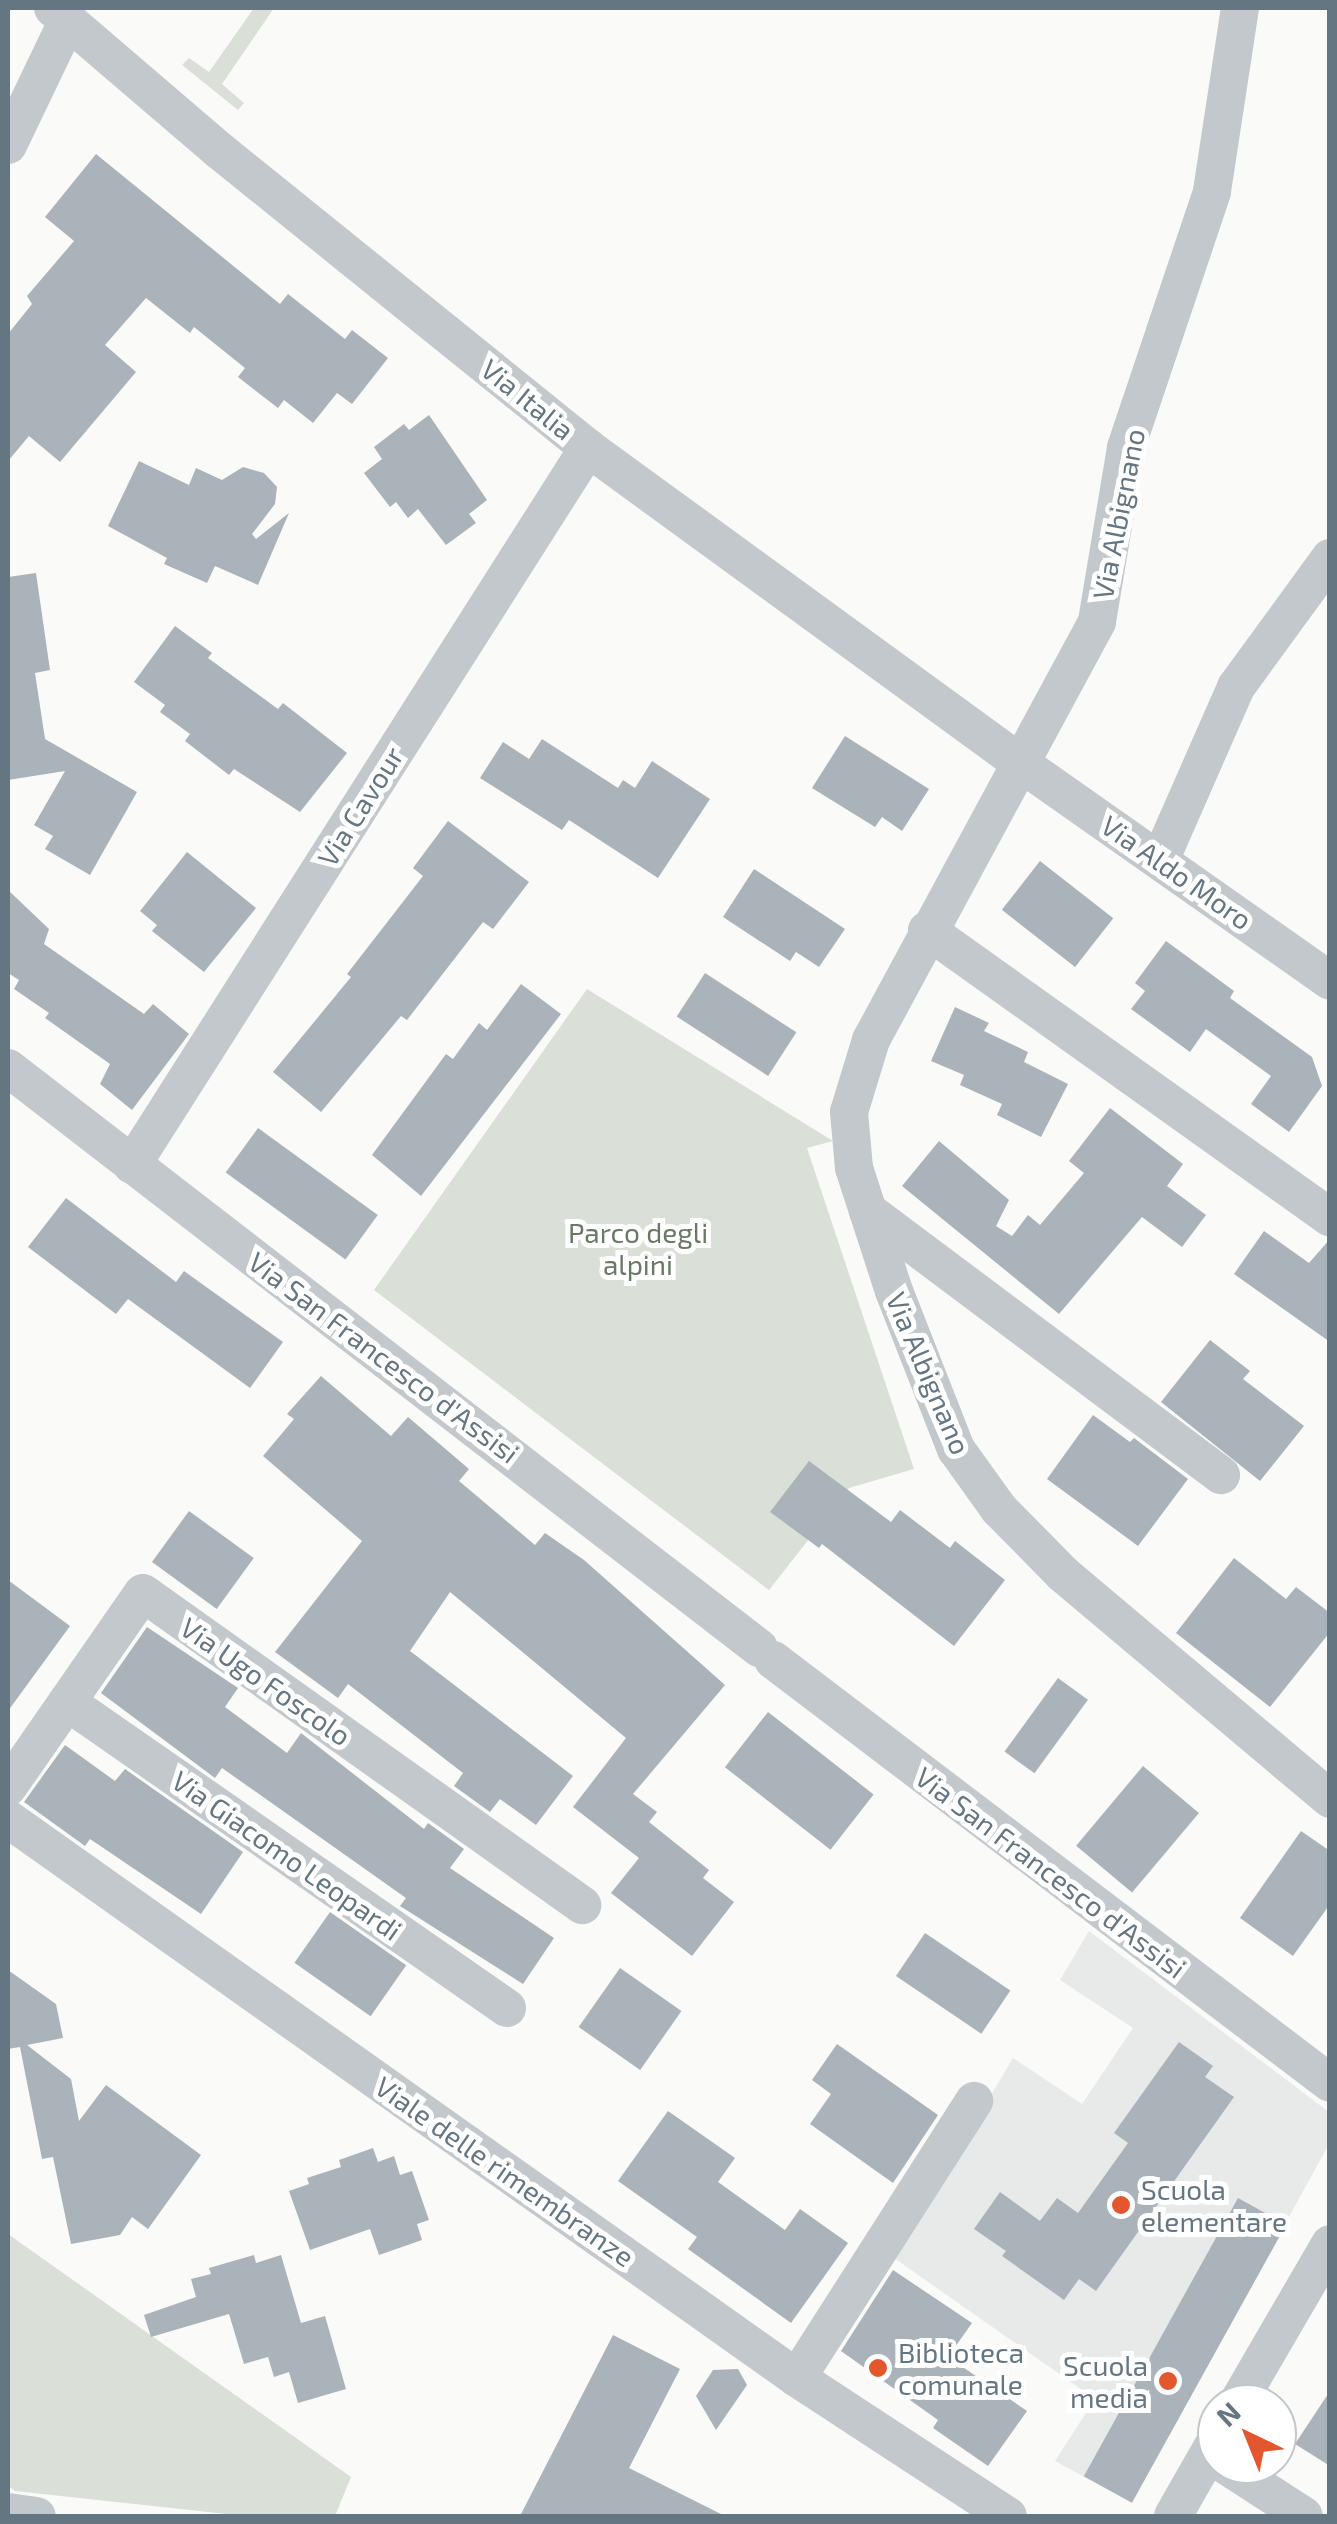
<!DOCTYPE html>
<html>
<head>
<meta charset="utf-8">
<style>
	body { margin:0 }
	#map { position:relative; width:1337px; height:2524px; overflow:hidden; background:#fafaf8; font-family:"Exo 2",sans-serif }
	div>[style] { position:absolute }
	.built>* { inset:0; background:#e8e9e9 }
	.green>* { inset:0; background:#dadfd7 }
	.building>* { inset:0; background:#aab3b9; transform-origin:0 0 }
	.minor>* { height:38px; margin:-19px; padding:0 19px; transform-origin:19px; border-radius:19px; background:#c3c8cc }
	.dots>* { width:28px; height:28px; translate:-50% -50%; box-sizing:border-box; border:5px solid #fff; border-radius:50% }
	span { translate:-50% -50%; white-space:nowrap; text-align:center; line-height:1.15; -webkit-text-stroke:10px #fff; paint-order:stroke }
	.street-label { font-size:28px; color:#657683 }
	.park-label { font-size:28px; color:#687a64 }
	.poi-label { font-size:28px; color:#657683 }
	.left { translate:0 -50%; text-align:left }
	.right { translate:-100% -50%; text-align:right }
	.frame { position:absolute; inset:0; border:10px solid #657683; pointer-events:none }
	.north { position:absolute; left:1197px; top:2384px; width:100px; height:100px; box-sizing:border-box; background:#fff; border:2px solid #c1c8cd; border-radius:50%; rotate:317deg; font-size:28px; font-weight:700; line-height:40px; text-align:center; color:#657683 }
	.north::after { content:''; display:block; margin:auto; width:35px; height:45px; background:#e4572e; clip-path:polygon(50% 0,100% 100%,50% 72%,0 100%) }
</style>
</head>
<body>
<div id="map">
	<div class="built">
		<div style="clip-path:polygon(1089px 1931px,1329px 2112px,1329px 2144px,1132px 2503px,1055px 2461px,1095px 2399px,894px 2258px,1013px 2058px,1082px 2104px,1133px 2028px,1060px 1980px)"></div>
	</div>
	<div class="green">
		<div style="clip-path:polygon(254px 8px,274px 8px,222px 84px,244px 103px,238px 110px,182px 65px,189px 58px,209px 72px)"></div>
		<div style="clip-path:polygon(587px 989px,833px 1141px,807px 1148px,914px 1469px,849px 1488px,769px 1590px,374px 1290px)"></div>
		<div style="clip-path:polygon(8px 2234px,351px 2477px,335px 2516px,245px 2516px,15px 2491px,8px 2486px)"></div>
	</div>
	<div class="building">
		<div style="clip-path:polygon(96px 154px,280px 304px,288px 294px,345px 339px,352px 330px,388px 358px,352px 404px,337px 393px,313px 423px,284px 400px,278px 408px,238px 377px,245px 368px,194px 327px,190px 333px,146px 298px,105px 345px,136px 372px,60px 462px,29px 436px,8px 461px,8px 334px,32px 304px,27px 296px,74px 241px,45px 217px)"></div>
		<div style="clip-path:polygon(429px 415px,487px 500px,469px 514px,476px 523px,446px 545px,418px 509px,408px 518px,396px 502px,390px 507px,364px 473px,382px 459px,374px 447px,404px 424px,409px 430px)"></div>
		<div style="clip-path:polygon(139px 461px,189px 485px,196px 468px,222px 480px,243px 467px,264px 473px,277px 487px,275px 504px,252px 534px,256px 539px,289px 513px,258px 585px,215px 566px,207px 583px,164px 564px,167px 558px,108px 526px)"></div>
		<div style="clip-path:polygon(36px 573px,50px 670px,35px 673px,45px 739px,137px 792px,90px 875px,45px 849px,53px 836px,34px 825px,65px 771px,8px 780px,8px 577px)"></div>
		<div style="clip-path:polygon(175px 626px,212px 653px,208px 658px,278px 709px,283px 703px,347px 753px,300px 812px,234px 769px,229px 775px,185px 741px,190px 734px,160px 712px,165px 705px,134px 682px)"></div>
		<div style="clip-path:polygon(845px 736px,929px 789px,902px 831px,882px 817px,875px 827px,812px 788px)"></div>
		<div style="clip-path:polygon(542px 739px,618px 788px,623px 780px,635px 788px,652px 761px,710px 799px,658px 878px,569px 820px,562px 830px,480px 778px,503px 742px,529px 759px)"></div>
		<div style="clip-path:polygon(448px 821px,529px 882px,493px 929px,483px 922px,407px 1020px,401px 1016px,321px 1112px,273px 1072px,351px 977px,347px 974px,423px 876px,413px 868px)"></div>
		<div style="clip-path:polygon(187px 852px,256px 908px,204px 972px,152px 931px,157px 925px,140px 911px)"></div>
		<div style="left:1040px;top:861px;width:93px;height:62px;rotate:38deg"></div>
		<div style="clip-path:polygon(754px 869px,845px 929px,819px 967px,796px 952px,790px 961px,723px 917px)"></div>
		<div style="clip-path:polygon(8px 890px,49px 929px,44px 944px,144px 1014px,153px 1004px,189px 1034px,132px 1110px,100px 1084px,110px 1064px,45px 1018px,49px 1013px,14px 989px,19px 980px,8px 973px)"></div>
		<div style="clip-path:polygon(1166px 941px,1234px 991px,1230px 998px,1312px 1057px,1322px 1086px,1289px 1132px,1251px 1104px,1271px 1076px,1206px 1029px,1190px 1052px,1131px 1009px,1145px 991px,1135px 983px)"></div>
		<div style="left:705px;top:973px;width:109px;height:52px;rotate:33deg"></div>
		<div style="clip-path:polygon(521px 984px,561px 1014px,421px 1196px,372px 1155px,446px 1054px,453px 1059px,479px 1023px,487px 1030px)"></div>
		<div style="clip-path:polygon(955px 1007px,989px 1023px,984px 1031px,1028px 1052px,1024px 1062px,1068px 1084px,1041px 1137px,997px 1115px,1002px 1104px,960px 1085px,964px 1075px,931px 1061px)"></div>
		<div style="clip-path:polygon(1110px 1108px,1183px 1164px,1167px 1186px,1206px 1215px,1182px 1247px,1142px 1217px,1059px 1314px,902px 1186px,939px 1141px,1009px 1200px,996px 1226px,1012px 1236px,1028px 1215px,1040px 1225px,1084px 1173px,1069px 1161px)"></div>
		<div style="left:258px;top:1128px;width:148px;height:55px;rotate:36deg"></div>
		<div style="clip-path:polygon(66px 1198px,176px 1282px,184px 1271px,283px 1342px,250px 1388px,128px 1299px,116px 1314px,28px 1247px)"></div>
		<div style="clip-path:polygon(1264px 1231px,1309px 1263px,1330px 1239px,1330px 1342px,1234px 1274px)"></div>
		<div style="clip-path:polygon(1210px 1340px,1250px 1371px,1243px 1379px,1304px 1426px,1260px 1481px,1161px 1402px)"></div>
		<div style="clip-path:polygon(321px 1376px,391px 1436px,408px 1417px,469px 1469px,459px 1481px,535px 1545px,545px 1533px,584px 1560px,725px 1685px,633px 1794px,657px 1812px,649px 1822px,709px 1870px,703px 1878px,734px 1902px,692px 1956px,611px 1893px,639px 1858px,573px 1807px,626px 1738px,450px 1592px,410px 1651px,573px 1776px,536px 1825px,500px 1799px,490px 1812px,454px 1786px,463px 1773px,348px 1684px,338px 1698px,275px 1652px,362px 1541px,263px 1456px,294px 1419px,287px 1414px)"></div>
		<div style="clip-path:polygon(1093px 1415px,1130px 1442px,1134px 1438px,1188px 1479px,1138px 1546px,1047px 1479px)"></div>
		<div style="clip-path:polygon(809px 1461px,891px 1522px,900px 1510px,950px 1548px,955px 1541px,1005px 1580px,954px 1646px,822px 1544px,819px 1548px,770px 1512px)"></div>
		<div style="left:189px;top:1511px;width:80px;height:63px;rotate:36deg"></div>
		<div style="clip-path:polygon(1234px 1558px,1286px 1599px,1296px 1587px,1330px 1613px,1330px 1632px,1270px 1707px,1176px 1633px)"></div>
		<div style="clip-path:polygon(8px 1580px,70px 1626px,8px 1711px)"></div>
		<div style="clip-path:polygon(147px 1627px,238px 1688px,225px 1707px,287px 1753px,301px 1733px,424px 1829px,428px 1823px,464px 1849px,450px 1868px,554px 1938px,523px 1984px,400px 1906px,406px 1898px,222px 1768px,215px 1778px,101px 1693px)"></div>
		<div style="left:1058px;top:1678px;width:37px;height:91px;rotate:36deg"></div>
		<div style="left:768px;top:1712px;width:134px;height:70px;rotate:38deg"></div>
		<div style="clip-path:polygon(65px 1745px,115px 1781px,125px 1769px,243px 1852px,201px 1914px,90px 1839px,85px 1846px,24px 1802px)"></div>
		<div style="left:1143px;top:1766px;width:73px;height:104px;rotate:40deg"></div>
		<div style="clip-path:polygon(1301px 1831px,1330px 1851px,1330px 1904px,1293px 1956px,1240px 1918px)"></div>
		<div style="left:330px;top:1912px;width:93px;height:62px;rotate:35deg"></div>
		<div style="left:925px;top:1933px;width:103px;height:52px;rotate:34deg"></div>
		<div style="left:620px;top:1968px;width:75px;height:72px;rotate:35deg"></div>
		<div style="clip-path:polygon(8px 1970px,56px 2004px,63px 2038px,27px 2045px,71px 2079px,79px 2121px,106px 2085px,201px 2155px,148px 2229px,132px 2217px,120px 2235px,71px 2244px,53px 2157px,42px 2159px,20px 2047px,8px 2049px)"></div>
		<div style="clip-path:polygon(1179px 2042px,1213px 2066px,1205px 2077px,1234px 2097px,1096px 2291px,1079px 2279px,1064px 2300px,1002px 2256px,1006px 2251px,974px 2229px,1000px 2192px,1040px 2221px,1057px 2198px,1078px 2213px,1128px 2143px,1114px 2133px)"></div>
		<div style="clip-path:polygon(837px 2044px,938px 2115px,893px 2183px,810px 2124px,831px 2094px,812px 2080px)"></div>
		<div style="clip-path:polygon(668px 2111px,735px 2158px,718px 2182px,785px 2230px,800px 2209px,848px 2243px,791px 2323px,688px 2249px,697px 2237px,618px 2181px)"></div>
		<div style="clip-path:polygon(373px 2148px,378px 2162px,394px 2156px,400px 2175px,412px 2171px,429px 2220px,417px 2224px,422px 2240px,379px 2255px,370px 2229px,310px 2250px,289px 2191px,309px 2184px,307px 2178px,341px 2167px,339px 2160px)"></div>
		<div style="left:1238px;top:2198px;width:55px;height:318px;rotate:29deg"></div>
		<div style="clip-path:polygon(254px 2255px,256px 2263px,281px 2255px,301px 2323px,325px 2316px,346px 2389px,298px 2403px,289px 2372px,274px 2377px,268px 2357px,244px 2364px,229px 2314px,151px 2337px,144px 2315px,196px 2297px,191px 2279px,211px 2274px,209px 2268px)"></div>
		<div style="clip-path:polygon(893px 2270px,972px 2323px,948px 2357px,1027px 2411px,988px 2466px,933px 2428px,938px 2420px,841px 2351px)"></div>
		<div style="clip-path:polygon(613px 2335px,680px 2369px,629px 2468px,725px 2516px,520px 2516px)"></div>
		<div style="clip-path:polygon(738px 2369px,747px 2385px,716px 2430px,696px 2396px,713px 2370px)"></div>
		<div style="clip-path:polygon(1330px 2391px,1330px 2466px,1295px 2444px)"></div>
	</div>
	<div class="minor">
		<div style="left:53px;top:8px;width:220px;rotate:40.6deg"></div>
		<div style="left:220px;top:151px;width:473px;rotate:38.9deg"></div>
		<div style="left:588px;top:448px;width:538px;rotate:36.08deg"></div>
		<div style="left:1023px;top:765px;width:375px;rotate:35.1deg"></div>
		<div style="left:1240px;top:8px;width:186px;rotate:98.7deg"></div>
		<div style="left:1212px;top:192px;width:270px;rotate:108.6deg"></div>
		<div style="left:1126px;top:448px;width:176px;rotate:99.5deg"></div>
		<div style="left:1097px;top:622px;width:475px;rotate:118.4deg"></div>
		<div style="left:871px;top:1040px;width:75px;rotate:107deg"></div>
		<div style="left:849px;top:1112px;width:56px;rotate:84.9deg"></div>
		<div style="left:854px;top:1168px;width:129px;rotate:72deg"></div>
		<div style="left:894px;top:1291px;width:170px;rotate:68.6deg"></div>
		<div style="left:956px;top:1449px;width:74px;rotate:54.4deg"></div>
		<div style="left:999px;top:1509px;width:91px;rotate:45.4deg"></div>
		<div style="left:1063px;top:1574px;width:349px;rotate:40.1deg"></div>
		<div style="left:8px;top:145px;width:136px;rotate:-64.4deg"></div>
		<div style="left:1161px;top:858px;width:187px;rotate:-66.3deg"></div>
		<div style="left:1236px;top:687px;width:160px;rotate:-53.9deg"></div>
		<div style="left:927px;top:930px;width:495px;rotate:35.5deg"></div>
		<div style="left:8px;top:1068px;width:949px;rotate:37.68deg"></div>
		<div style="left:132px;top:1165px;width:850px;rotate:-57.54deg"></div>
		<div style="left:868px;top:1211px;width:441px;rotate:36.8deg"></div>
		<div style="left:773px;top:1660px;width:699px;rotate:37.21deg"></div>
		<div style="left:67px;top:1702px;width:536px;rotate:34.82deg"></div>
		<div style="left:8px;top:1787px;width:236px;rotate:-55.2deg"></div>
		<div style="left:143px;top:1593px;width:539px;rotate:35.4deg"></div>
		<div style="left:8px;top:1819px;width:967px;rotate:35.32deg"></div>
		<div style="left:797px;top:2378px;width:252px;rotate:33.2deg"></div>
		<div style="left:797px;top:2378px;width:329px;rotate:-57.4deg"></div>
		<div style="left:1237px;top:2404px;width:185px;rotate:-59.8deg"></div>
		<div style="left:1224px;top:2464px;width:95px;rotate:33deg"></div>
		<div style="left:8px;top:2512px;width:29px;rotate:8deg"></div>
		<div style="left:1173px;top:2516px;width:89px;rotate:-60.3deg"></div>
	</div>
	<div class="dots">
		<div style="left:1121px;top:2205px;background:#e4572e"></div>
		<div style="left:878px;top:2368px;background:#e4572e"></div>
		<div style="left:1168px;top:2381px;background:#e4572e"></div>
	</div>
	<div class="street-label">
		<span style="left:528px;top:399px;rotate:39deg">Via Italia</span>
		<span style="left:1118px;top:514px;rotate:-79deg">Via Albignano</span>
		<span style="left:360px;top:806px;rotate:-58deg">Via Cavour</span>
		<span style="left:1177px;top:872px;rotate:35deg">Via Aldo Moro</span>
		<span style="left:384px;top:1357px;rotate:37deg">Via San Francesco d'Assisi</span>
		<span style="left:929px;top:1373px;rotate:67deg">Via Albignano</span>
		<span style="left:266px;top:1681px;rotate:35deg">Via Ugo Foscolo</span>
		<span style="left:287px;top:1855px;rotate:35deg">Via Giacomo Leopardi</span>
		<span style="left:1051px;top:1872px;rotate:37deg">Via San Francesco d'Assisi</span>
		<span style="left:505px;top:2171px;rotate:35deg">Viale delle rimembranze</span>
	</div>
	<div class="park-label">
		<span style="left:638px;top:1248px">Parco degli<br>alpini</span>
	</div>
	<div class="poi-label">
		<span class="left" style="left:1141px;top:2205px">Scuola<br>elementare</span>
		<span class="left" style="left:898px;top:2368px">Biblioteca<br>comunale</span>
		<span class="right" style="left:1148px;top:2381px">Scuola<br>media</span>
	</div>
	<div class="frame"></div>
	<div class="north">N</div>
</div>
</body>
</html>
